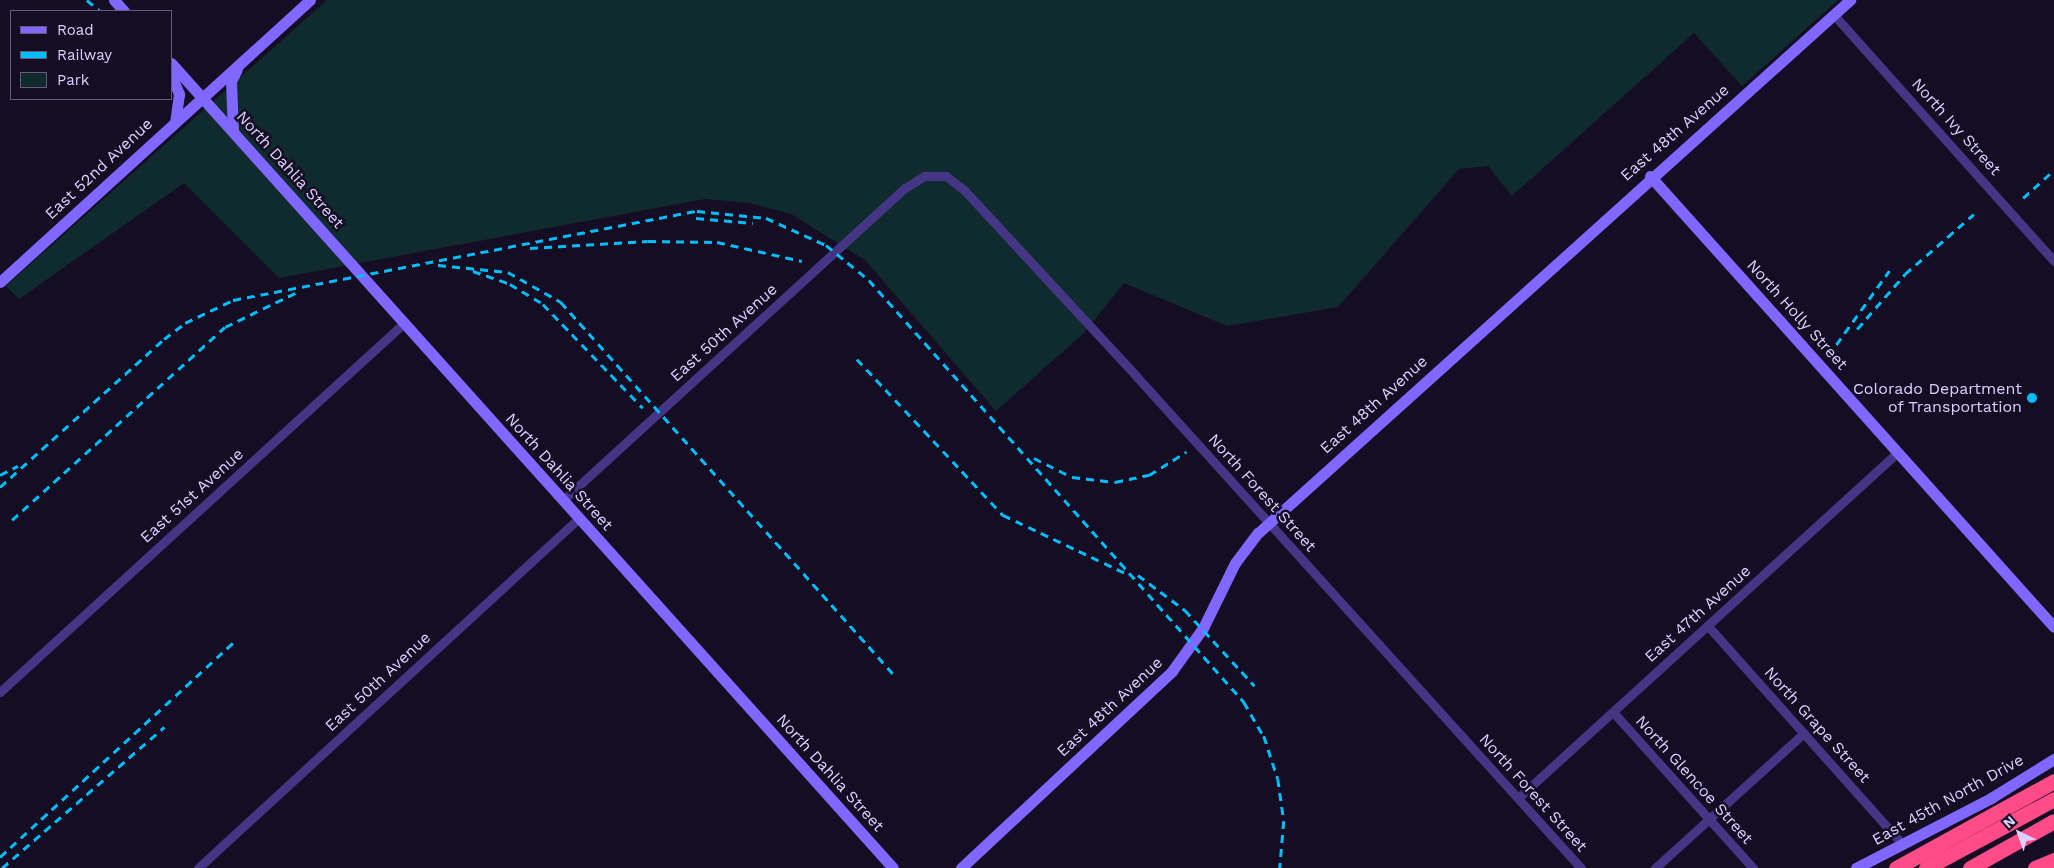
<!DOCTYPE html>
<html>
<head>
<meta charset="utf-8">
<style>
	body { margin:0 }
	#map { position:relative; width:2054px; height:868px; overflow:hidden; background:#140d24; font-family:"Work Sans",sans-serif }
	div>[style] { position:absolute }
	.green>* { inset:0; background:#102b2e }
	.street>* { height:9px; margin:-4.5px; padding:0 4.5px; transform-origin:4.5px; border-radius:4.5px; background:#443685 }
	.secondary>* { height:11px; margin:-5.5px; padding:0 5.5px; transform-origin:5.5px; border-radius:5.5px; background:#8067ff }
	.highway>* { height:15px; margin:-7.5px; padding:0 7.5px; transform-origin:7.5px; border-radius:7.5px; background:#ff4b87 }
	.rail>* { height:2.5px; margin-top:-1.25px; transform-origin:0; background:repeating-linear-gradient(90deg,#00befb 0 8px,transparent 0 14px) }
	.dots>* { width:14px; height:14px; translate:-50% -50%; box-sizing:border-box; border:2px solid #140d24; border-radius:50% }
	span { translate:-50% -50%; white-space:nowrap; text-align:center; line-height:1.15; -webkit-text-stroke:5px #140d24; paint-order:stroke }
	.street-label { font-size:16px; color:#dcd0ff }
	.poi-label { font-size:16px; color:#dcd0ff }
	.right { translate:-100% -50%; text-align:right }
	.legend { position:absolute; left:10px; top:10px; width:162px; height:90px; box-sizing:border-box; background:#140d24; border:1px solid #645b7c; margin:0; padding:6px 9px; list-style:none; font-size:15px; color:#dcd0ff }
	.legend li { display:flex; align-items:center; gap:10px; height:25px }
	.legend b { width:25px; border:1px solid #645b7c }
	.north { position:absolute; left:1994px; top:808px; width:50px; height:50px; -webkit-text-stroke:4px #140d24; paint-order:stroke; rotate:318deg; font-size:14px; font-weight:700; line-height:20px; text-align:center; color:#dcd0ff }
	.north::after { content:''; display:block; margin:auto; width:18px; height:22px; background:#dcd0ff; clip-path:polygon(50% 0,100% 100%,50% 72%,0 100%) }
</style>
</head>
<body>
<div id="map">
	<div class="green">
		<div style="clip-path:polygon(327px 0,1838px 0,1742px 86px,1694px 33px,1512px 196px,1488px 166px,1459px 169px,1338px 307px,1227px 326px,1124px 283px,1084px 333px,996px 411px,865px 260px,791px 214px,750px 203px,705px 199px,279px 278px,184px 183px,19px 299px,6px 286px)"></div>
	</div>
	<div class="street">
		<div style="left:1834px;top:15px;width:330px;rotate:48.2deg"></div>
		<div style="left:563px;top:500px;width:463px;rotate:-42.4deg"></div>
		<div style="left:905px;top:188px;width:22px;rotate:-32deg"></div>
		<div style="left:924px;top:176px;width:22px"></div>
		<div style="left:946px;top:176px;width:24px;rotate:38deg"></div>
		<div style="left:965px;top:191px;width:253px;rotate:47.2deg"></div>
		<div style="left:1137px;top:377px;width:662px;rotate:47.88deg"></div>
		<div style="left:1708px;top:626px;width:293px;rotate:48.3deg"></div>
		<div style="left:0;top:692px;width:547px;rotate:-42.41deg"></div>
		<div style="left:1613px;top:712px;width:210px;rotate:48.1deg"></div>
		<div style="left:1518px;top:798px;width:514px;rotate:-42.32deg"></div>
		<div style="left:198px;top:868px;width:517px;rotate:-42.57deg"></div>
		<div style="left:1655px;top:868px;width:201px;rotate:-42.2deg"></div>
	</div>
	<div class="secondary">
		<div style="left:114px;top:0;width:15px;rotate:48deg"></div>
		<div style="left:171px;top:63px;width:1081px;rotate:48.11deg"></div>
		<div style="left:171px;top:75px;width:21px;rotate:67deg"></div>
		<div style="left:179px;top:94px;width:27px;rotate:98deg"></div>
		<div style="left:233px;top:131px;width:50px;rotate:-92.3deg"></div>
		<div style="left:231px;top:81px;width:13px;rotate:-63deg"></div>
		<div style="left:1650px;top:176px;width:605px;rotate:48.15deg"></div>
		<div style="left:0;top:282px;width:419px;rotate:-42.3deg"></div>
		<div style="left:961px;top:868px;width:289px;rotate:-43deg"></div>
		<div style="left:1172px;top:671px;width:53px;rotate:-54.2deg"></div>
		<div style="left:1203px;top:628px;width:72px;rotate:-63.8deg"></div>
		<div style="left:1235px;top:563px;width:38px;rotate:-53deg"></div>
		<div style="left:1258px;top:533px;width:797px;rotate:-42deg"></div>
		<div style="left:1856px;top:868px;width:152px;rotate:-27.4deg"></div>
		<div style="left:1991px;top:798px;width:74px;rotate:-31.8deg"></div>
	</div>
	<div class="highway">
		<div style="left:1896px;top:868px;width:180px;rotate:-28.8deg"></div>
		<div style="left:1926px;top:868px;width:145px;rotate:-28.3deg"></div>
		<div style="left:1970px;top:868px;width:96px;rotate:-29.2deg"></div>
		<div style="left:2035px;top:868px;width:21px;rotate:-23deg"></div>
	</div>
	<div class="rail">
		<div style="left:87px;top:0;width:17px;rotate:40deg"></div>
		<div style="left:2023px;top:198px;width:42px;rotate:-42.1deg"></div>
		<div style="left:696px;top:218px;width:57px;rotate:5deg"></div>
		<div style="left:530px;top:248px;width:118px;rotate:-3.4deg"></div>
		<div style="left:648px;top:241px;width:69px;rotate:0.8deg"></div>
		<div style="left:717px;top:242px;width:87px;rotate:12.6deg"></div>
		<div style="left:438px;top:265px;width:70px;rotate:5.7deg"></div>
		<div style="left:508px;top:272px;width:61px;rotate:29.5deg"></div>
		<div style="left:561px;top:302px;width:503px;rotate:48.22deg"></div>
		<div style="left:473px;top:271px;width:39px;rotate:19deg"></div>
		<div style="left:510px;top:284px;width:39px;rotate:31deg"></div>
		<div style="left:543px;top:304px;width:144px;rotate:46.1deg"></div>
		<div style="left:1857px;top:329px;width:73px;rotate:-48.9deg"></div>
		<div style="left:1905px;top:274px;width:91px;rotate:-41deg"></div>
		<div style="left:1828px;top:356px;width:105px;rotate:-54.3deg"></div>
		<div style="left:857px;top:359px;width:214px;rotate:46.9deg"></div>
		<div style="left:1003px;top:515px;width:135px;rotate:25.4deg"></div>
		<div style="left:1034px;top:458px;width:42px;rotate:26.6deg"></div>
		<div style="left:1072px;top:477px;width:43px;rotate:6.6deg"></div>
		<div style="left:1115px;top:482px;width:35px;rotate:-12deg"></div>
		<div style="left:1149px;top:475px;width:44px;rotate:-31.9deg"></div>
		<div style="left:0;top:475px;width:20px;rotate:-27deg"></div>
		<div style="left:0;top:487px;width:221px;rotate:-42.1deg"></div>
		<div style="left:164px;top:339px;width:26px;rotate:-37deg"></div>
		<div style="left:185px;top:323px;width:53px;rotate:-25.6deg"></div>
		<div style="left:233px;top:300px;width:472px;rotate:-10.9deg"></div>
		<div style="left:697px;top:211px;width:69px;rotate:5.8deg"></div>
		<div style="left:766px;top:218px;width:66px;rotate:24.2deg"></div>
		<div style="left:826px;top:245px;width:55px;rotate:39.1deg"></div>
		<div style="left:869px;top:280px;width:565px;rotate:48.37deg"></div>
		<div style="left:1244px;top:702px;width:39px;rotate:60deg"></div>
		<div style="left:1264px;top:736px;width:45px;rotate:72deg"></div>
		<div style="left:1278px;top:779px;width:42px;rotate:81.9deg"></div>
		<div style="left:1284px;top:821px;width:47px;rotate:94.9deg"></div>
		<div style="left:12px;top:520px;width:287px;rotate:-42.2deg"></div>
		<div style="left:225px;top:327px;width:80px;rotate:-25.9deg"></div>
		<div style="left:1138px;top:575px;width:59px;rotate:36.7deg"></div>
		<div style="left:1185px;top:610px;width:103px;rotate:47.4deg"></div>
		<div style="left:0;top:857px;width:318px;rotate:-42.6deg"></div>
		<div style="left:2px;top:868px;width:215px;rotate:-41deg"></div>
	</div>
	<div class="dots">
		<div style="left:2032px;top:398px;background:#00befb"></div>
	</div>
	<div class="street-label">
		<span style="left:1956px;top:127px;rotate:48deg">North Ivy Street</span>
		<span style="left:1675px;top:133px;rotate:-41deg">East 48th Avenue</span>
		<span style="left:99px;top:169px;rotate:-43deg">East 52nd Avenue</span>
		<span style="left:290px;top:170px;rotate:48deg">North Dahlia Street</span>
		<span style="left:1797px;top:315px;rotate:48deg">North Holly Street</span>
		<span style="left:724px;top:333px;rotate:-42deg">East 50th Avenue</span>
		<span style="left:1374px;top:405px;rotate:-42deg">East 48th Avenue</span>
		<span style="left:559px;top:472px;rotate:48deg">North Dahlia Street</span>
		<span style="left:1262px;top:493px;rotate:48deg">North Forest Street</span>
		<span style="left:192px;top:496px;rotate:-42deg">East 51st Avenue</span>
		<span style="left:1698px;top:614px;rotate:-42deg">East 47th Avenue</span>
		<span style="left:378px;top:682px;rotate:-43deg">East 50th Avenue</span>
		<span style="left:1110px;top:707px;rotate:-43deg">East 48th Avenue</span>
		<span style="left:1817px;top:725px;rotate:48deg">North Grape Street</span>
		<span style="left:830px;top:773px;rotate:48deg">North Dahlia Street</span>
		<span style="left:1694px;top:780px;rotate:48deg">North Glencoe Street</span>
		<span style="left:1533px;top:793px;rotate:48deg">North Forest Street</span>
		<span style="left:1948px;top:800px;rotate:-29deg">East 45th North Drive</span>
	</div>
	<div class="poi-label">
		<span class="right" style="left:2022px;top:398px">Colorado Department<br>of Transportation</span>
	</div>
	<ul class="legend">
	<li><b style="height:6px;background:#8067ff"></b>Road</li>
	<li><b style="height:6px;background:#00befb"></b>Railway</li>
	<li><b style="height:14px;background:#102b2e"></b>Park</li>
	</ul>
	<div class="north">N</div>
</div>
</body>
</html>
